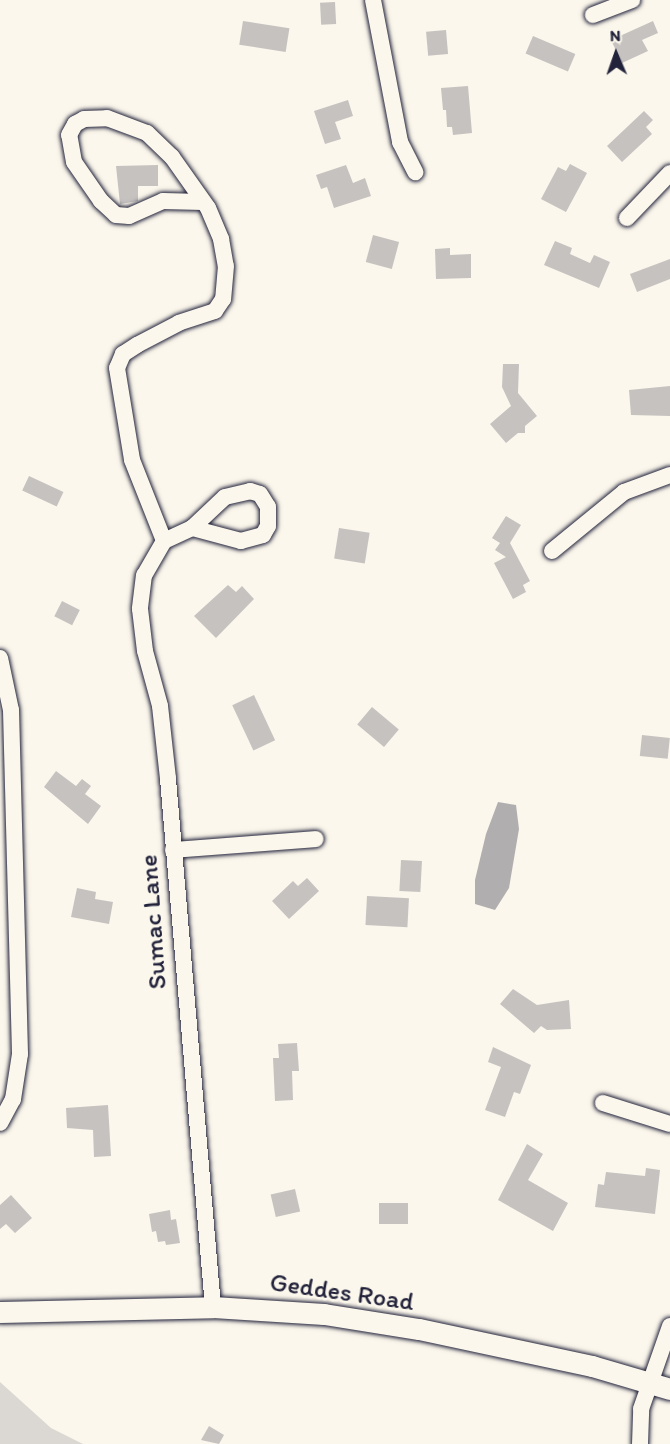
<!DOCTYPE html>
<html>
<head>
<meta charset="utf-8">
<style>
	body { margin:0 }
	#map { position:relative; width:670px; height:1444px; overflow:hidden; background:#fbf7ec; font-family:Itim,sans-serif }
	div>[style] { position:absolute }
	.green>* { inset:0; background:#dbd8d3 }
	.water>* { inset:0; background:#b1aeb0 }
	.building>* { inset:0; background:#c6c2c0; transform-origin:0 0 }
	.roads { filter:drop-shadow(0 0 2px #22223b) drop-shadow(0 0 2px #22223b) }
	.minor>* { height:16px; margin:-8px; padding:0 8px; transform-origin:8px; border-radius:8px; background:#fbf7ec }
	.major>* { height:21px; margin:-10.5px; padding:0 10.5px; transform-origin:10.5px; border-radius:10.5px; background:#fbf7ec }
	span { translate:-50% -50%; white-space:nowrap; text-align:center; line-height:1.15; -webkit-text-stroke:5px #fbf7ec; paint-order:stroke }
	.street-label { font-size:26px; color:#22223b }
	.north { position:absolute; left:586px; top:24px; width:60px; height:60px; -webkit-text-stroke:4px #fbf7ec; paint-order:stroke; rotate:358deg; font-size:16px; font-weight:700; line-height:24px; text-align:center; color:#22223b }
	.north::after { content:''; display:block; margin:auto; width:21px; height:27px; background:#22223b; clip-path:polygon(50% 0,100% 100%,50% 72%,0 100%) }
</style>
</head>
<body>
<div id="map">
	<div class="green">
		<div style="clip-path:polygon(0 1382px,51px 1428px,83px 1444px,0 1444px)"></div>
	</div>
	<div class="water">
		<div style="clip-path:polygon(498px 802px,516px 805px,519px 829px,509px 888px,495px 910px,475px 904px,475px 880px,486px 834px)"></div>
	</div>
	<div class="building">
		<div style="left:335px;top:2px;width:22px;height:15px;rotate:87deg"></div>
		<div style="left:243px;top:21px;width:47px;height:24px;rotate:9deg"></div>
		<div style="clip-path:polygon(653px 21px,658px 33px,642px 40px,648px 51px,622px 63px,611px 40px)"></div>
		<div style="left:446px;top:30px;width:24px;height:20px;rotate:85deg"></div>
		<div style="left:533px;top:36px;width:46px;height:19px;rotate:23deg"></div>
		<div style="clip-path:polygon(468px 86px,472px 133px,453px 135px,452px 127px,447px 127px,446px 110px,443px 110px,441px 88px)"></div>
		<div style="clip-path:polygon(348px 100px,353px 116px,335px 122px,341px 139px,325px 144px,314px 111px)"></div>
		<div style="clip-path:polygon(644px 111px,653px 120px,646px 127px,652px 134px,622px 162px,607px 146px)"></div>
		<div style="clip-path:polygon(570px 164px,587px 173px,566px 212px,541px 199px,558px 167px,566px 171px)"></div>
		<div style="clip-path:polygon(158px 165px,158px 186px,138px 186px,138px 201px,120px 204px,116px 166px)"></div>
		<div style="clip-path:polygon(346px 165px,353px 183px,365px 178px,371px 196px,334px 208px,327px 187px,321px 189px,316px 175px)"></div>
		<div style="left:373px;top:235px;width:27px;height:28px;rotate:15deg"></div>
		<div style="clip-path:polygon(555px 241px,572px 248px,570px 254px,590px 263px,594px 255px,610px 262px,599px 288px,544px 265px)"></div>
		<div style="clip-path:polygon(450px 248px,450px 255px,471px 254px,471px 278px,436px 279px,435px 249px)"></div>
		<div style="clip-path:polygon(670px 259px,670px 279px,637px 292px,630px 274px)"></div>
		<div style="clip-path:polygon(503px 364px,519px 364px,518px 393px,537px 416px,525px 426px,525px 433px,518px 433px,506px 443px,490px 424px,511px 406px,502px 387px)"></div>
		<div style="clip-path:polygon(670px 386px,670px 416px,631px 415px,629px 390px)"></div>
		<div style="left:29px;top:476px;width:38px;height:16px;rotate:25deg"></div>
		<div style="clip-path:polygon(506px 516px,521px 525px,510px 543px,530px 581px,523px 585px,526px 592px,513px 599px,494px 563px,506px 557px,495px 550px,500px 543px,492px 538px)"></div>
		<div style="left:339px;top:528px;width:31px;height:31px;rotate:9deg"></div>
		<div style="clip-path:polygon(228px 585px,236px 592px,242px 586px,254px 599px,216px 638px,194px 616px)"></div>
		<div style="left:62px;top:601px;width:20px;height:17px;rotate:27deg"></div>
		<div style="left:254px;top:695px;width:50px;height:24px;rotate:65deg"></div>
		<div style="left:372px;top:707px;width:35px;height:23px;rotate:40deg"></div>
		<div style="left:642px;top:735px;width:28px;height:21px;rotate:6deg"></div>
		<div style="clip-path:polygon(56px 771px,76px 786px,82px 779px,91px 786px,85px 794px,101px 806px,88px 824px,44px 787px)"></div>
		<div style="left:401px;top:860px;width:21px;height:31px;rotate:3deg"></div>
		<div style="clip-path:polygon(307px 878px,319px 891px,289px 919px,272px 901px,293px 881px,298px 886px)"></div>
		<div style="clip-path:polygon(77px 888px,96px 892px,95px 899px,113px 902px,109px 924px,71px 917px)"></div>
		<div style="left:367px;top:896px;width:42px;height:29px;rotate:3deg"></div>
		<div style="clip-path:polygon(513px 989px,537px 1005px,569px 1000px,571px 1029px,547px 1030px,541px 1026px,534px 1033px,500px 1004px)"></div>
		<div style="clip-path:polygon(297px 1043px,299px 1071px,292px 1071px,293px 1100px,275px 1101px,273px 1058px,279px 1058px,278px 1044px)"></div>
		<div style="clip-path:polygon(493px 1047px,531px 1065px,520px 1094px,514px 1092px,505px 1117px,485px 1110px,501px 1067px,488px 1062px)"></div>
		<div style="clip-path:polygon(108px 1105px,111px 1156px,94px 1157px,93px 1130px,67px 1128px,66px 1108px)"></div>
		<div style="clip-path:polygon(527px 1144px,543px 1154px,528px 1180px,568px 1203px,553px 1231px,498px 1200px)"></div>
		<div style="clip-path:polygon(646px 1168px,660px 1170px,655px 1214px,595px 1207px,598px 1184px,604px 1185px,606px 1172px,645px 1176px)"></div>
		<div style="left:295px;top:1189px;width:23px;height:25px;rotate:77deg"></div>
		<div style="clip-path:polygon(11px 1195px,32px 1218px,15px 1233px,6px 1224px,0 1229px,0 1205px)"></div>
		<div style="left:379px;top:1203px;width:29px;height:21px"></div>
		<div style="clip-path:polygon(170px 1210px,171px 1220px,176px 1219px,180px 1243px,166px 1245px,165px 1241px,158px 1242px,156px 1231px,152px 1232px,149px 1214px)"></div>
		<div style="clip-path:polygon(209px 1426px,224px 1435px,219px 1444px,201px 1440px)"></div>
	</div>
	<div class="roads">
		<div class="minor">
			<div style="left:373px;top:0;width:145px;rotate:79.2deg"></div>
			<div style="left:400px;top:142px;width:34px;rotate:63deg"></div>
			<div style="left:593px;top:15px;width:42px;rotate:-21deg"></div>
			<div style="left:203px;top:202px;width:40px;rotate:-178.6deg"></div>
			<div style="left:163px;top:201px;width:37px;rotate:156deg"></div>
			<div style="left:129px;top:216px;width:13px;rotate:-176deg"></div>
			<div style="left:116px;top:215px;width:21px;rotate:-137deg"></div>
			<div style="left:101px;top:201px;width:47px;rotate:-124.7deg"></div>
			<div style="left:74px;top:162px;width:27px;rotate:-100deg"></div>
			<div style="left:69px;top:135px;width:13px;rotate:-61deg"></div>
			<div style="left:75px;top:124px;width:10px;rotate:-29deg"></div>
			<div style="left:84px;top:119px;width:23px;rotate:-2deg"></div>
			<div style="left:107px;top:118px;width:43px;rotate:20.6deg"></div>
			<div style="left:147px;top:133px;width:35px;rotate:44deg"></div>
			<div style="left:172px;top:157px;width:62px;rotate:54.8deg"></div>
			<div style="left:208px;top:208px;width:34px;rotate:67deg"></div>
			<div style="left:221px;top:239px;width:27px;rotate:80deg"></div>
			<div style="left:226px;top:266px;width:33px;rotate:95deg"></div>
			<div style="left:223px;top:299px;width:14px;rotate:124deg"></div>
			<div style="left:215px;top:311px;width:38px;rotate:162deg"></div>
			<div style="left:179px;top:323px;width:47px;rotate:152.4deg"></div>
			<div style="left:137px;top:345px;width:17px;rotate:147deg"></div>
			<div style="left:123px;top:354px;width:15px;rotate:113deg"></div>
			<div style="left:117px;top:368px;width:93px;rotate:80.7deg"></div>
			<div style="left:132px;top:460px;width:87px;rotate:68.4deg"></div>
			<div style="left:164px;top:541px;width:39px;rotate:120deg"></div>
			<div style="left:144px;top:575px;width:34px;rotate:97deg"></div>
			<div style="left:140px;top:609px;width:42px;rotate:83.2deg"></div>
			<div style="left:145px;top:651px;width:57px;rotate:74.7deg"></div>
			<div style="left:160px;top:706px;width:73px;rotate:83.7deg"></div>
			<div style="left:168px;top:779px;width:530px;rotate:85.13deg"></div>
			<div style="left:627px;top:218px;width:62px;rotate:-46.3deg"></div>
			<div style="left:250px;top:491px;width:10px;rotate:17deg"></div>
			<div style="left:260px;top:494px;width:15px;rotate:58deg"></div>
			<div style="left:268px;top:507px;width:19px;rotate:90deg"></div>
			<div style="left:268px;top:526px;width:10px;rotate:119deg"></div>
			<div style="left:263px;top:535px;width:23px;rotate:165deg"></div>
			<div style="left:241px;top:541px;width:51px;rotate:-165.1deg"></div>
			<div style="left:192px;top:528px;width:45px;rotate:-43.2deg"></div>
			<div style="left:225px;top:497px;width:26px;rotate:-13deg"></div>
			<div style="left:164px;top:541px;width:31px;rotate:-25deg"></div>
			<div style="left:552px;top:551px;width:93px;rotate:-39.3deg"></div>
			<div style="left:624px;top:492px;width:49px;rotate:-20.3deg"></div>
			<div style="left:0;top:658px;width:53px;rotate:78.1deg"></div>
			<div style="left:11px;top:710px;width:344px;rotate:88.5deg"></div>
			<div style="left:20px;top:1054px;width:46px;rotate:98.8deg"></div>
			<div style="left:13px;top:1099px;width:27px;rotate:118deg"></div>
			<div style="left:173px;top:850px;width:143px;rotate:-4.4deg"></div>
			<div style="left:603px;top:1103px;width:70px;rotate:17.4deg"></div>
			<div style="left:640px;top:1444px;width:35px;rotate:-88deg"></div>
			<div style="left:641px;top:1409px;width:88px;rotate:-70.7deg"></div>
		</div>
		<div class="major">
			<div style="left:0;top:1312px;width:213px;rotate:-1.3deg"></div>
			<div style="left:213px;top:1307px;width:111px;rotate:3.6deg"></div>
			<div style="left:324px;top:1314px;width:96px;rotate:9deg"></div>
			<div style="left:419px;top:1329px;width:177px;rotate:12.1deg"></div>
			<div style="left:592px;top:1366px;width:81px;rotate:16.4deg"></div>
		</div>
	</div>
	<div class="street-label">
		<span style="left:153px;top:922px;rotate:-94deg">Sumac Lane</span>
		<span style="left:342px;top:1292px;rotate:8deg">Geddes Road</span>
	</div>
	<div class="north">N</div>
</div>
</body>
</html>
